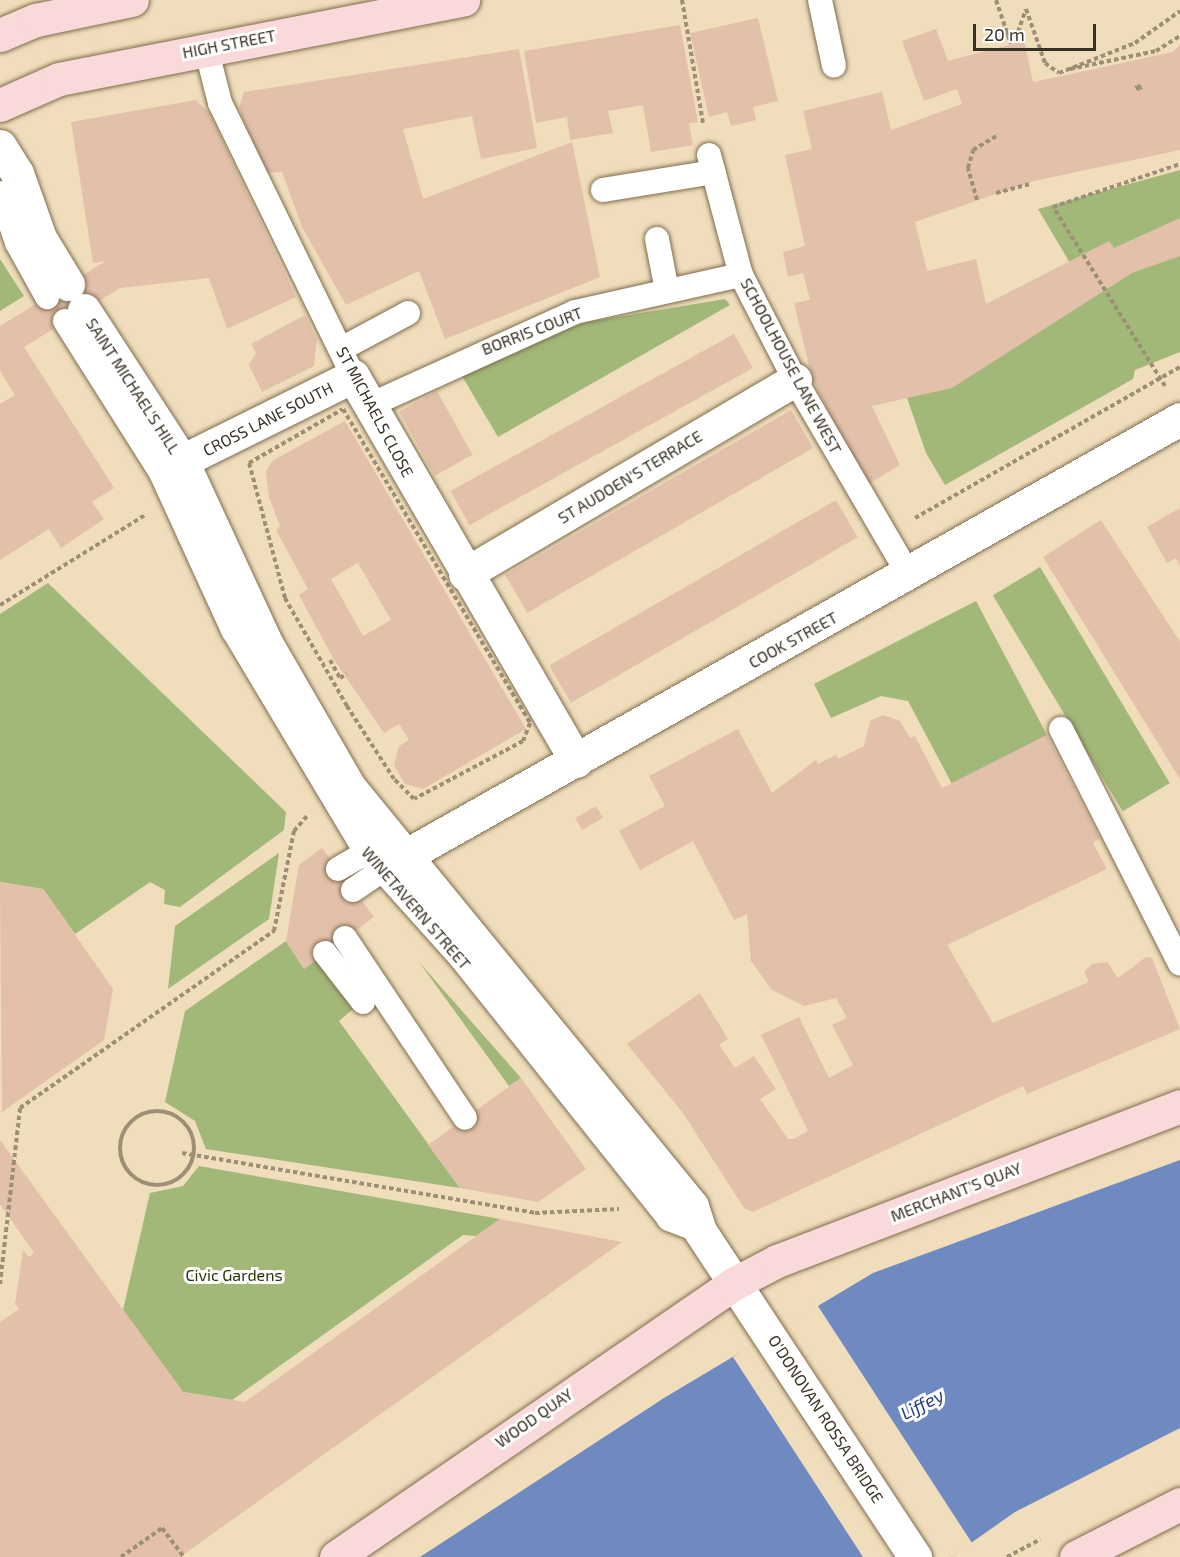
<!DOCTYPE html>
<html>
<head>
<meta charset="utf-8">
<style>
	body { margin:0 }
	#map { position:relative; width:1180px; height:1557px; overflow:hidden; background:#f0ddbb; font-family:"Exo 2",sans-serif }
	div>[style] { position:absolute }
	.green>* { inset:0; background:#a2b878; transform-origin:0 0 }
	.water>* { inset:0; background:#6f89c1 }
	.pier>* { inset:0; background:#f0ddbb }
	.building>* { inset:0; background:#e3c0aa; transform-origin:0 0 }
	.path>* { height:4px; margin-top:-2px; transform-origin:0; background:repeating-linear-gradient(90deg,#9d8f76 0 4.5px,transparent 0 7.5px) }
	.path>.ring { margin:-2px; padding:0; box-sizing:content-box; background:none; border:4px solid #9d8f76; border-radius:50% }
	.roads { filter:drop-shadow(0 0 2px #7e6d4e) drop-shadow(0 0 2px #7e6d4e) }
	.service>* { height:24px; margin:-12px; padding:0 12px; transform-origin:12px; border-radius:12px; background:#fff }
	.minor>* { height:33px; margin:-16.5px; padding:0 16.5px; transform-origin:16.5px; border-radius:16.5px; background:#fff }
	.tertiary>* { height:33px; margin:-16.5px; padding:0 16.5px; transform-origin:16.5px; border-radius:16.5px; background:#fff }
	.secondary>* { height:33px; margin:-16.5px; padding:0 16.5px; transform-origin:16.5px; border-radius:16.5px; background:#f9d9d9 }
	span { translate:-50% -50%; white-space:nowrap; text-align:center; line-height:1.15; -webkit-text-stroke:6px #fff; paint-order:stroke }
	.street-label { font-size:16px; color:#383123 }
	.park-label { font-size:16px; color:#283503 }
	.water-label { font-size:18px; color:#233e82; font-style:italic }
	.scale { position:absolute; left:973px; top:24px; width:123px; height:27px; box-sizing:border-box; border:3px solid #383123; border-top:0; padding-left:8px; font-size:18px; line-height:21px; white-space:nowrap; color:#383123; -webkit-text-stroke:4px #fff; paint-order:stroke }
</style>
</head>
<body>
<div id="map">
	<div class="green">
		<div style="clip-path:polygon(1180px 170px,1180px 352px,1135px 370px,1133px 379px,945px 485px,926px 453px,907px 398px,1070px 263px,1038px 209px)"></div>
		<div style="clip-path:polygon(0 259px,24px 296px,0 311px)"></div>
		<div style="clip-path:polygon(725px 299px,730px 305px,498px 437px,462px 376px,575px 324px)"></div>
		<div style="left:1040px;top:567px;width:252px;height:55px;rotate:59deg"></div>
		<div style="clip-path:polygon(48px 583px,286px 812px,284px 830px,180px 907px,164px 904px,165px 890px,150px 882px,75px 934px,43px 889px,0 882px,0 614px)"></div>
		<div style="clip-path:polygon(976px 601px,1047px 735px,952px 784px,908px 701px,881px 696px,831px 718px,814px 684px)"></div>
		<div style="clip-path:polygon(279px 853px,269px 919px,168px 989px,175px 926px)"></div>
		<div style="clip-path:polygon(286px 941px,304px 969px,315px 960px,353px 1009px,339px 1021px,460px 1188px,206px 1149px,195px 1121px,165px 1102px,185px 1011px)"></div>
		<div style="clip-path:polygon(419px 962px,521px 1078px,509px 1086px)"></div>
		<div style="clip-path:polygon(199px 1166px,500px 1219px,476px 1236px,463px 1235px,232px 1400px,183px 1392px,123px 1310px,150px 1193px,183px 1186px)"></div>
	</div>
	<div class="water">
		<div style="clip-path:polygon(1180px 1160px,1180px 1428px,1015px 1512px,951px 1557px,420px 1557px,664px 1398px,873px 1273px)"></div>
	</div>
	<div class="pier">
		<div style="clip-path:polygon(816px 1303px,972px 1543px,951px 1557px,863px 1557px,733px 1357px)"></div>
	</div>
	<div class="building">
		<div style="clip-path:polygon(758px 18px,778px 101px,753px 107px,756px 120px,731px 126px,727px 112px,709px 117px,690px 33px)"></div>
		<div style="clip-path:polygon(680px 25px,698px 122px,689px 123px,693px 145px,651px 152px,643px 105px,608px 111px,613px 133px,570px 140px,567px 117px,536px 123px,524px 51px)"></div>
		<div style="clip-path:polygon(936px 29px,948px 61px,1024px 41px,1033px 82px,1173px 52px,1180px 45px,1180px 150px,1034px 181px,915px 222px,927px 271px,976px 259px,986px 304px,1109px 241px,1114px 248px,1180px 218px,1180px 256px,1132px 273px,952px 388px,872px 406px,900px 465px,867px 485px,812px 378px,794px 303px,810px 300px,803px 273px,788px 277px,783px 252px,805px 246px,785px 155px,812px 149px,803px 111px,882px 92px,891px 130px,962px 104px,957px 89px,924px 101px,902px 41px)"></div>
		<div style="clip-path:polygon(519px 49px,537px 148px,481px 159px,472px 116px,403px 129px,423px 199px,572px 142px,600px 277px,445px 339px,419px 271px,346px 305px,302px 227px,282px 172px,266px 173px,239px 108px,244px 92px)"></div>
		<div style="clip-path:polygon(196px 100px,210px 114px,296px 297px,227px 329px,209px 278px,120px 288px,24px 347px,114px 488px,92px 502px,104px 519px,61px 548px,49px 529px,0 560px,0 404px,15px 395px,0 371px,0 326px,106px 261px,93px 263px,71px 122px)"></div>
		<div style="clip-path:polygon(305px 315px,317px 339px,314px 366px,262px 392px,249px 365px,256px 353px,251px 344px)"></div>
		<div style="left:734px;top:334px;width:39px;height:324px;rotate:61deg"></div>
		<div style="left:437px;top:391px;width:73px;height:43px;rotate:61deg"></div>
		<div style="left:791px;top:410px;width:44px;height:330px;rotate:60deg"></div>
		<div style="clip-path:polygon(evenodd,345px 421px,526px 729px,423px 789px,405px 784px,394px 765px,399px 746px,409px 740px,399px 724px,384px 733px,333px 658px,299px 595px,308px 589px,276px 530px,280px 526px,269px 497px,266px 472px,272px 461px,345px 421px,358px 563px,391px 620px,363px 636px,331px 579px,358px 563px)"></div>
		<div style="left:836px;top:500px;width:43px;height:331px;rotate:60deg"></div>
		<div style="clip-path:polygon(1180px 508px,1180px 566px,1176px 558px,1167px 563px,1147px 527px)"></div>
		<div style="clip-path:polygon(1101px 520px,1180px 642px,1180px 779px,1043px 557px)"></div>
		<div style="clip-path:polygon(883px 715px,900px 721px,910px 738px,915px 736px,942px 788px,1047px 735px,1100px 839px,1093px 843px,1107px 869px,947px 945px,993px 1023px,1089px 982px,1084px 972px,1092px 964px,1107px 962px,1118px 978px,1146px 957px,1152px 958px,1180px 1029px,1027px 1094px,1023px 1086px,753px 1212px,744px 1208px,683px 1113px,627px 1044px,700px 993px,728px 1039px,719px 1045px,735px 1068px,754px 1056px,776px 1089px,760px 1099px,788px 1139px,794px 1139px,808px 1131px,761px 1035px,799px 1017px,829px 1078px,853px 1065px,832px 1025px,847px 1018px,836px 998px,804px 1006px,772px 990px,751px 961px,747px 914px,734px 920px,693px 841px,640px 870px,619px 831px,665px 806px,649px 776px,738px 729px,772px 793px,816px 760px,818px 764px,836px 755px,838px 759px,864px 746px,870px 721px)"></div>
		<div style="left:596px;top:806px;width:14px;height:24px;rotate:60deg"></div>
		<div style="clip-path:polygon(322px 848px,374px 917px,304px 969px,286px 941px,299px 865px)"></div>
		<div style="clip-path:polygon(0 882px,43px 889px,113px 989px,104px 1040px,2px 1112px)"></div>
		<div style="clip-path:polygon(521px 1078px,586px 1169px,538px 1202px,460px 1188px,428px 1145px)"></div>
		<div style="clip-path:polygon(0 1140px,183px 1392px,245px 1402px,500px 1219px,622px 1242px,180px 1557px,0 1557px,0 1322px,19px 1309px,15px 1304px,23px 1250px,29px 1257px,34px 1253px,0 1204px)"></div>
	</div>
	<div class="path">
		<div style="left:682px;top:0;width:125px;rotate:80.3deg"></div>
		<div style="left:996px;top:0;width:46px;rotate:71.2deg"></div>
		<div style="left:1005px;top:34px;width:13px;rotate:-9deg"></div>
		<div style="left:1018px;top:32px;width:24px;rotate:-71deg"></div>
		<div style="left:1026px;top:9px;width:57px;rotate:70.6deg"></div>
		<div style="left:1045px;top:63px;width:17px;rotate:36deg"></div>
		<div style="left:1059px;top:73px;width:82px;rotate:-21.5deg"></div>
		<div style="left:1135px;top:43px;width:55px;rotate:-35.4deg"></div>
		<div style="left:1070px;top:69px;width:88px;rotate:-11.8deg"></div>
		<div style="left:1156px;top:51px;width:28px;rotate:-32deg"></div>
		<div style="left:1137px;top:86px;width:4px;rotate:14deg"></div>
		<div style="left:1141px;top:87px;width:2px;rotate:117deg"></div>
		<div style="left:1140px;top:89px;width:4px;rotate:-166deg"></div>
		<div style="left:1136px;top:88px;width:2px;rotate:-63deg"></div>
		<div style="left:996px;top:193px;width:34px;rotate:-15deg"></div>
		<div style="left:977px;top:200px;width:33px;rotate:-106deg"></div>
		<div style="left:968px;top:168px;width:19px;rotate:-74deg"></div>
		<div style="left:973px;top:150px;width:27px;rotate:-31deg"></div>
		<div style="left:1165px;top:386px;width:211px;rotate:-122deg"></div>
		<div style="left:1053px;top:207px;width:134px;rotate:-18.7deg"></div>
		<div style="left:343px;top:409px;width:365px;rotate:59.2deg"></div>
		<div style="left:530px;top:723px;width:19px;rotate:111deg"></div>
		<div style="left:523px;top:741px;width:123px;rotate:152deg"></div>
		<div style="left:414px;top:799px;width:28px;rotate:-135deg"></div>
		<div style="left:394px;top:779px;width:87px;rotate:-122.8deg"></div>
		<div style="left:347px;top:706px;width:125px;rotate:-119.9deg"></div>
		<div style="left:285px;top:598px;width:140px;rotate:-104.9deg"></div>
		<div style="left:249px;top:463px;width:108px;rotate:-29.9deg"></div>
		<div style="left:915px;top:518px;width:305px;rotate:-29.7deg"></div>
		<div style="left:0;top:605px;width:171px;rotate:-31.8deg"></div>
		<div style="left:330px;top:660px;width:21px;rotate:61deg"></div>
		<div style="left:340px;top:678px;width:8px;rotate:-30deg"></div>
		<div class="ring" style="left:120px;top:1111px;width:70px;height:70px"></div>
		<div style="left:182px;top:1153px;width:358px;rotate:9.6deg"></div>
		<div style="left:535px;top:1213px;width:84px;rotate:-2.7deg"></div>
		<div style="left:0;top:1284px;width:177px;rotate:-83.5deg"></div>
		<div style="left:20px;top:1108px;width:310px;rotate:-34.9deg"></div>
		<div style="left:274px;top:931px;width:102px;rotate:-78.7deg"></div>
		<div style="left:294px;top:831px;width:20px;rotate:-49deg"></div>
		<div style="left:121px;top:1557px;width:50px;rotate:-35.3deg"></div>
		<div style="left:162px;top:1528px;width:36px;rotate:53deg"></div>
		<div style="left:1007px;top:1557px;width:38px;rotate:-28deg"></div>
	</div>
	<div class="roads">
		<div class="service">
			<div style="left:820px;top:0;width:67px;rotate:78deg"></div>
			<div style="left:206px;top:48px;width:57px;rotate:75.7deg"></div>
			<div style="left:220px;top:103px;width:304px;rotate:64deg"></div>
			<div style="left:709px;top:155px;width:124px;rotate:75.1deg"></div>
			<div style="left:741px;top:275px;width:118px;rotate:62.8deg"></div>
			<div style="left:795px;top:380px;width:226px;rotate:59.7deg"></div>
			<div style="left:603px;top:190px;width:112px;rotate:-9.2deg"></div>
			<div style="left:0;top:193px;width:53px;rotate:71.2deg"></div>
			<div style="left:17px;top:243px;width:62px;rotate:60.9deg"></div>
			<div style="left:657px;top:239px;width:53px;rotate:79.1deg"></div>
			<div style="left:65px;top:321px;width:180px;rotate:57.7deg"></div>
			<div style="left:161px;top:473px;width:173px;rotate:65.4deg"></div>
			<div style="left:233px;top:630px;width:259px;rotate:59.1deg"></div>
			<div style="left:366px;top:852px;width:142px;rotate:48.1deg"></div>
			<div style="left:461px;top:958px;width:334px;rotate:51.4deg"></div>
			<div style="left:669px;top:1219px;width:33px;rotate:21deg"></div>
			<div style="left:341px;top:349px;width:76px;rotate:-28.2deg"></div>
			<div style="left:368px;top:406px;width:227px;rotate:-24.4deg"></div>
			<div style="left:575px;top:312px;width:170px;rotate:-12.6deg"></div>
			<div style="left:1061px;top:729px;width:263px;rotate:63.1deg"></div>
			<div style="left:338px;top:869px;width:48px;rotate:-30.3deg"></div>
			<div style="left:353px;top:890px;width:48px;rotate:-34deg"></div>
			<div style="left:345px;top:938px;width:216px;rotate:56.3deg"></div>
			<div style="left:325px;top:953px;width:62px;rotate:52.2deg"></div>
		</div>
		<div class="minor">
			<div style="left:182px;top:461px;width:191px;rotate:-26.4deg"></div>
			<div style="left:353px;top:376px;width:445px;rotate:59.9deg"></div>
			<div style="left:465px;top:574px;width:383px;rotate:-30.5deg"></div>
		</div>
		<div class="tertiary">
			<div style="left:0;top:146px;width:32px;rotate:58deg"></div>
			<div style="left:17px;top:173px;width:69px;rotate:70.5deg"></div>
			<div style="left:40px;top:238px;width:54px;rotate:58.7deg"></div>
			<div style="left:84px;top:310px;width:180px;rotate:57deg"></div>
			<div style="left:182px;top:461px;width:198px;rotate:65.2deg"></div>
			<div style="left:265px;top:641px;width:170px;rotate:60deg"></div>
			<div style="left:350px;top:788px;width:540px;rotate:50.71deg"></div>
			<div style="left:692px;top:1206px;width:26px;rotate:72deg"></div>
			<div style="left:700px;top:1231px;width:391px;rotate:56.6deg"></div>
			<div style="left:403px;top:857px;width:892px;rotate:-29.41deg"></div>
		</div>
		<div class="secondary">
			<div style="left:0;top:35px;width:39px;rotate:-23deg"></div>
			<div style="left:36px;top:20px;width:98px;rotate:-11.8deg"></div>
			<div style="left:0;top:105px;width:64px;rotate:-23.8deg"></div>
			<div style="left:59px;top:79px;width:412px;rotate:-11.1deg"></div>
			<div style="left:336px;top:1557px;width:484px;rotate:-34.5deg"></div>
			<div style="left:735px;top:1283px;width:47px;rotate:-27.6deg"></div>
			<div style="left:777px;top:1261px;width:432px;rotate:-21deg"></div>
			<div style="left:1076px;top:1557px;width:117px;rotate:-27deg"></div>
		</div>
	</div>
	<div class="street-label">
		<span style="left:229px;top:44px;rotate:-11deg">HIGH STREET</span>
		<span style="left:532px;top:331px;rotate:-21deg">BORRIS COURT</span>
		<span style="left:791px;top:366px;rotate:62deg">SCHOOLHOUSE LANE WEST</span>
		<span style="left:133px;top:386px;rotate:57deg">SAINT MICHAEL'S HILL</span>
		<span style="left:375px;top:412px;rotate:62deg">ST MICHAELS CLOSE</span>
		<span style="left:268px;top:419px;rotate:-27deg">CROSS LANE SOUTH</span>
		<span style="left:630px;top:477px;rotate:-31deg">ST AUDOEN'S TERRACE</span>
		<span style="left:793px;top:640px;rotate:-29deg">COOK STREET</span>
		<span style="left:416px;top:908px;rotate:49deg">WINETAVERN STREET</span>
		<span style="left:956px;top:1192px;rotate:-21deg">MERCHANT'S QUAY</span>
		<span style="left:534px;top:1418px;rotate:-35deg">WOOD QUAY</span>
		<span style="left:826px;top:1419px;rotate:57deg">O'DONOVAN ROSSA BRIDGE</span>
	</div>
	<div class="park-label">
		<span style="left:234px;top:1275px">Civic Gardens</span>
	</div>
	<div class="water-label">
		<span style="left:922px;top:1404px;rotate:-28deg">Liffey</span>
	</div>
	<div class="scale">20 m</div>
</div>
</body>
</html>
